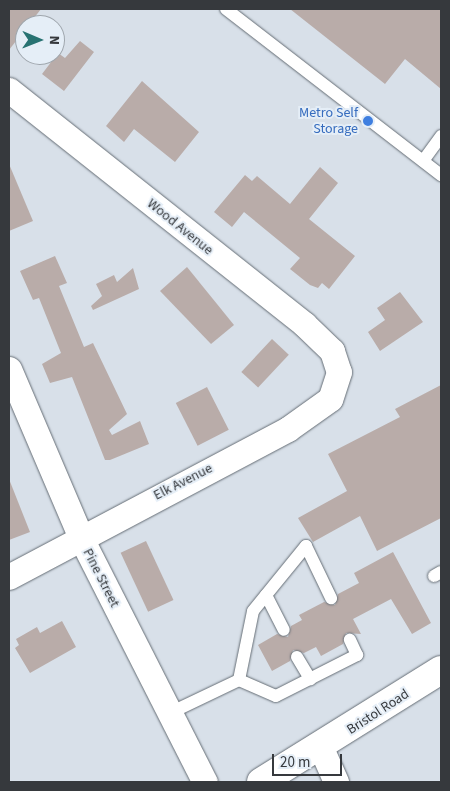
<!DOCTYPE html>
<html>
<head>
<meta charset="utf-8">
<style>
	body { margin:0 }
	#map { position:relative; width:450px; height:791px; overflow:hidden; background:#d8e0e9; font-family:"Source Sans 3",sans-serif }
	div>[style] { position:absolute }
	.building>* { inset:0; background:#b9aca9; transform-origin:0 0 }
	.roads { filter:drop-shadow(0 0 1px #656d75) drop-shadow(0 0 1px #656d75) }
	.lane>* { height:12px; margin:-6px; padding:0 6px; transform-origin:6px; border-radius:6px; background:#fff }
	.street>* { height:25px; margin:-12.5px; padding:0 12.5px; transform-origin:12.5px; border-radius:12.5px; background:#fff }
	.secondary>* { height:28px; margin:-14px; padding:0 14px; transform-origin:14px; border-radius:14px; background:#fff }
	.dots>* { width:14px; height:14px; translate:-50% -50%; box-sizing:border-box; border:2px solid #e5eef7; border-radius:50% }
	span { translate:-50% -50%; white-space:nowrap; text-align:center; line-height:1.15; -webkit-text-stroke:4px #e5eef7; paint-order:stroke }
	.shop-label { font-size:14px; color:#366cbe }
	.right { translate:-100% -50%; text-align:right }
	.street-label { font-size:14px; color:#36393d }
	.frame { position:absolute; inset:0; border:10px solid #36393d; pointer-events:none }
	.north { position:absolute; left:15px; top:15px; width:50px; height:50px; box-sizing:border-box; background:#e5eef7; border:1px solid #9fa6ad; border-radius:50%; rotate:91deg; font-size:14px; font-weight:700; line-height:20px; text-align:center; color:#36393d }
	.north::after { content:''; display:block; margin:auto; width:18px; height:22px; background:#277272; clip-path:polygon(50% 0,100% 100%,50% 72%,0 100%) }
	.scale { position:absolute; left:272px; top:754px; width:70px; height:22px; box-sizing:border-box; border:2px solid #36393d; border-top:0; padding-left:6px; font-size:15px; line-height:18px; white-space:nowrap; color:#36393d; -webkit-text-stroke:4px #e5eef7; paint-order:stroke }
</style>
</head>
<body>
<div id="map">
	<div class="building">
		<div style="clip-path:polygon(9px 9px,41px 9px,9px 50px)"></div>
		<div style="clip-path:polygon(290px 9px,441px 9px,441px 89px,405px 59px,385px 84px)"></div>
		<div style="clip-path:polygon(80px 41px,94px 52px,64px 91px,42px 74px,58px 53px,65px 58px)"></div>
		<div style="clip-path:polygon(142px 81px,199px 132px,175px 162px,134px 129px,124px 142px,106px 126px)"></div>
		<div style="clip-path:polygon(9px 164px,33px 221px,9px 231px)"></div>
		<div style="clip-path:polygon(320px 167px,338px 183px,309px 219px,355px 256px,329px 289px,322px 283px,318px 288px,310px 285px,290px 269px,300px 258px,244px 212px,232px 227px,214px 212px,245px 175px,252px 181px,257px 176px,290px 204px)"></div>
		<div style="clip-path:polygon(55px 256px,67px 283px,59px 286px,84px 347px,93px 343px,127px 414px,109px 430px,112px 435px,140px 421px,149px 444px,110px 460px,105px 460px,72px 377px,50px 383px,42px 364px,61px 353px,39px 298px,33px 300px,20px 271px)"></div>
		<div style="clip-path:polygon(187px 267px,234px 325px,211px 344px,160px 291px)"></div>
		<div style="clip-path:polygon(133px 268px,139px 289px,93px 310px,91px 306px,102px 296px,96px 284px,114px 275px,117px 282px)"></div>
		<div style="clip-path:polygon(400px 292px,423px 322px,380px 351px,368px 332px,385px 320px,377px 308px)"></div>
		<div style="left:272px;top:339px;width:23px;height:45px;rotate:43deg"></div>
		<div style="clip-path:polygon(441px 385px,441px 518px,377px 551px,360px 516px,313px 542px,298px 518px,347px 491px,328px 454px,400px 417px,395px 409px)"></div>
		<div style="left:207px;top:387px;width:48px;height:35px;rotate:63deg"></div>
		<div style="clip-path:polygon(9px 479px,30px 532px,9px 540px)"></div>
		<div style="left:146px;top:541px;width:65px;height:28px;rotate:65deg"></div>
		<div style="clip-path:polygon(393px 552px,431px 623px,412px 634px,391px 599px,353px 619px,361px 634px,346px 633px,343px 644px,321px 656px,316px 647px,304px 653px,293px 650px,290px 661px,272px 671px,258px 645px,277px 634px,288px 637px,291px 626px,302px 620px,299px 615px,324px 602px,335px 605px,338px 594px,359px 583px,354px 573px)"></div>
		<div style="clip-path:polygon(62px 621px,76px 647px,30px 673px,15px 648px,19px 645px,16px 639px,37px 627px,40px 633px)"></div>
	</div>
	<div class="roads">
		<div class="lane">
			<div style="left:226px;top:9px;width:272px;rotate:37.7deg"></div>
			<div style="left:423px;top:161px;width:31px;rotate:-54deg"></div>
			<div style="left:434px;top:576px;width:8px;rotate:-30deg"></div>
			<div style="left:266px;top:595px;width:39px;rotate:63deg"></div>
			<div style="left:297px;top:657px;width:26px;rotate:59deg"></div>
			<div style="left:239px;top:680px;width:70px;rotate:-78.5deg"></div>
			<div style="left:253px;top:611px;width:84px;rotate:-50.8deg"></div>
			<div style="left:306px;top:546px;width:58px;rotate:64.3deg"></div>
			<div style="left:172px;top:712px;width:74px;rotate:-25.5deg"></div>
			<div style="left:239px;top:680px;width:40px;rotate:23.4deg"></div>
			<div style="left:276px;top:696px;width:91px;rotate:-26.8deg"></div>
			<div style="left:357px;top:655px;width:17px;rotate:-115deg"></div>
		</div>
		<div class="street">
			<div style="left:9px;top:90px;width:377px;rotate:38.4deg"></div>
			<div style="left:304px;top:324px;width:39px;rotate:44deg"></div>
			<div style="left:332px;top:351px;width:22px;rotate:72deg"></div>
			<div style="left:339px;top:372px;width:28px;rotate:108deg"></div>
			<div style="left:330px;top:399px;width:52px;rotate:144.5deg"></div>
			<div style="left:288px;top:429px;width:316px;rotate:152.1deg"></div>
			<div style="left:9px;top:369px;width:184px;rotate:66.9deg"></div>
			<div style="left:81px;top:538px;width:274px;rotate:63.1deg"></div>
			<div style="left:321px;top:748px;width:37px;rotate:66deg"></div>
		</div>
		<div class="secondary">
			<div style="left:261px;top:782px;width:212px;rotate:-31.9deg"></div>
		</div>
	</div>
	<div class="dots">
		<div style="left:368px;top:121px;background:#3f7fe0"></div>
	</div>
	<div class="shop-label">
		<span class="right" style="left:358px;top:121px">Metro Self<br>Storage</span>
	</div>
	<div class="street-label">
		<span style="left:180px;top:227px;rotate:39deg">Wood Avenue</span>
		<span style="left:183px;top:482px;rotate:-27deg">Elk Avenue</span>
		<span style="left:101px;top:578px;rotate:63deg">Pine Street</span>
		<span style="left:378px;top:712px;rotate:-33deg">Bristol Road</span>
	</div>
	<div class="frame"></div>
	<div class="north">N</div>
	<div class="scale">20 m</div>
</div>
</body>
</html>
